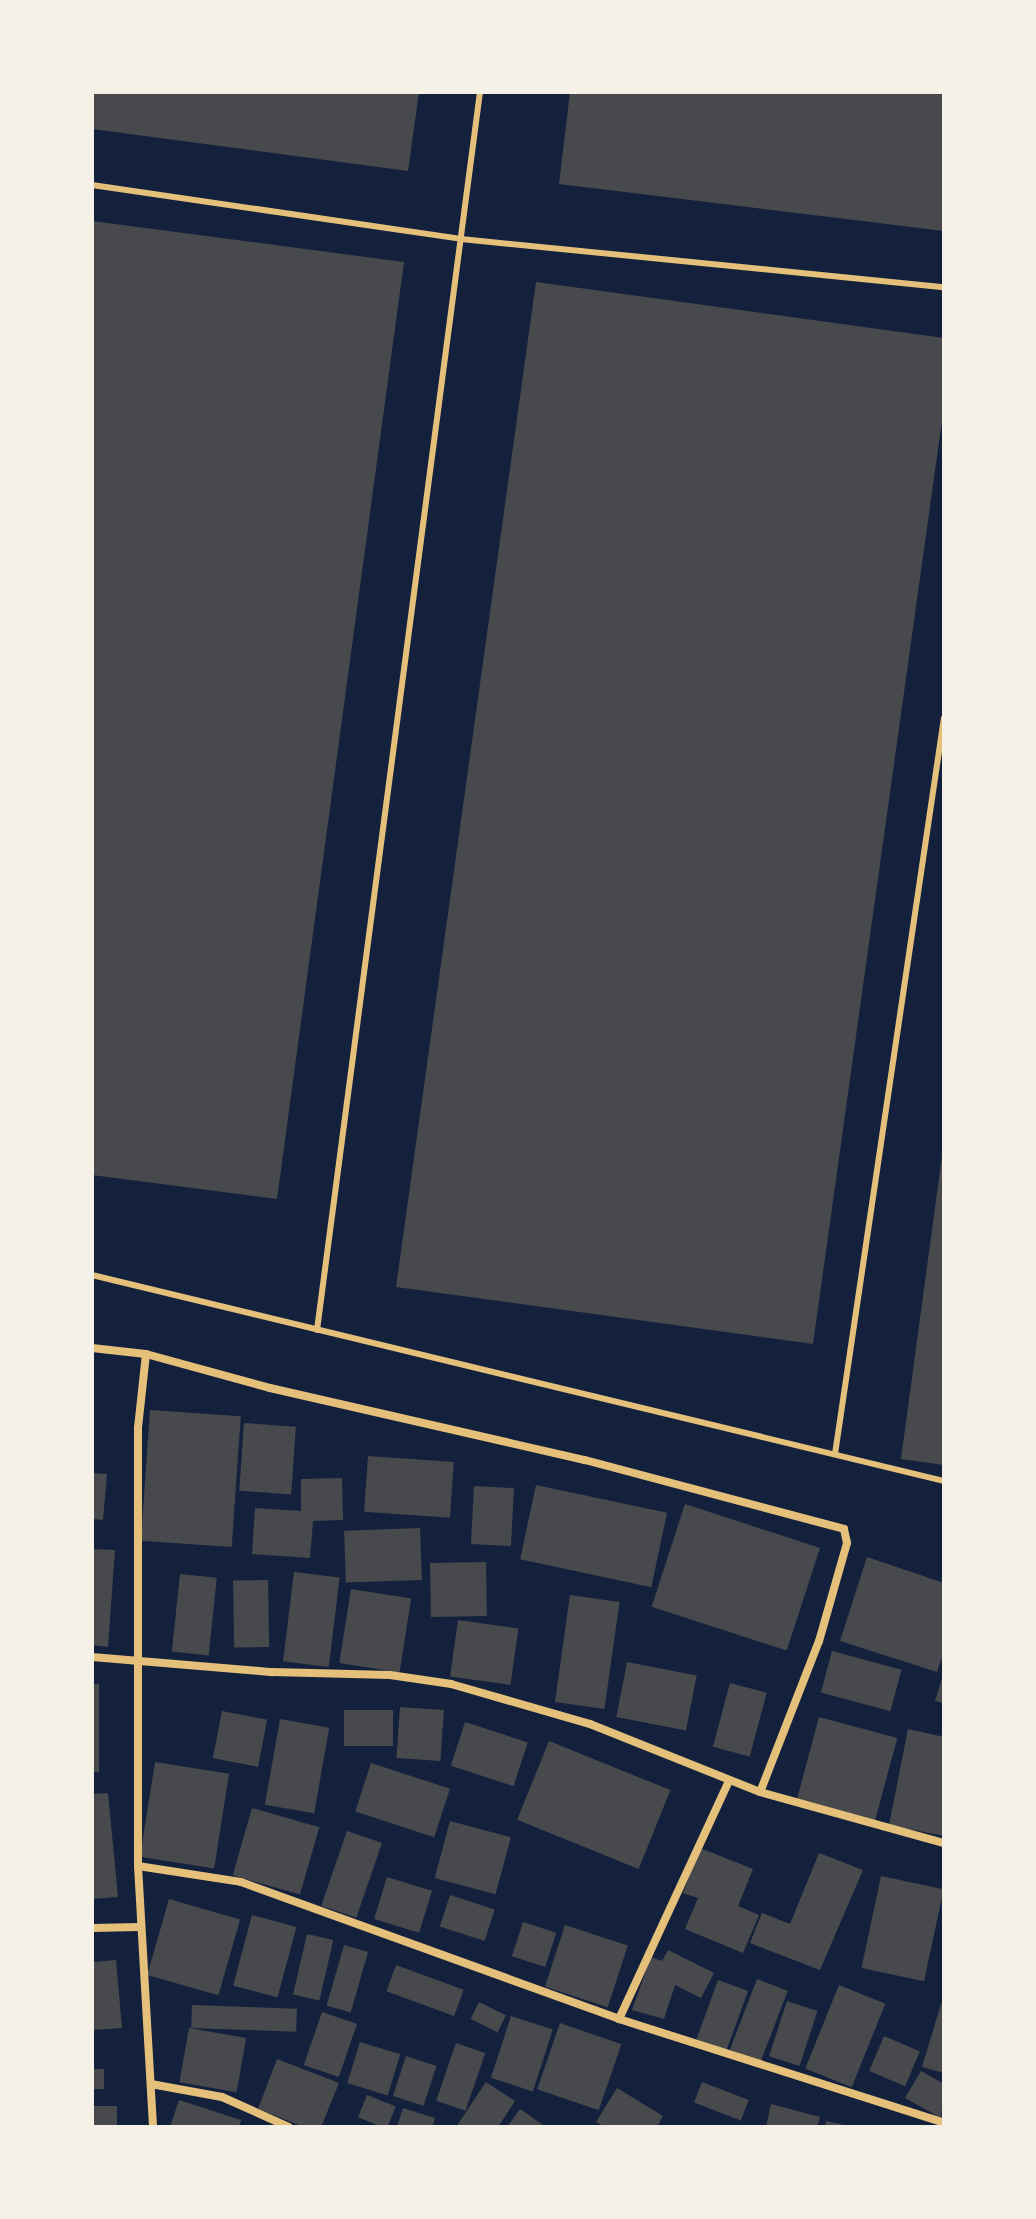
<!DOCTYPE html>
<html>
<head>
<meta charset="utf-8">
<style>
	body { margin:0 }
	#map { position:relative; width:1036px; height:2219px; overflow:hidden; background:#14213d; font-family:"Noto Serif",serif }
	div>[style] { position:absolute }
	.building>* { inset:0; background:#48494c; transform-origin:0 0 }
	.service>* { height:6px; margin:-3px; padding:0 3px; transform-origin:3px; border-radius:3px; background:#e5c07b }
	.minor>* { height:8px; margin:-4px; padding:0 4px; transform-origin:4px; border-radius:4px; background:#e5c07b }
	span { translate:-50% -50%; white-space:nowrap; text-align:center; line-height:1.15; -webkit-text-stroke:8px #f6f1e7; paint-order:stroke }
	.frame { position:absolute; inset:0; border:94px solid #f6f1e7; pointer-events:none }
</style>
</head>
<body>
<div id="map">
	<div class="building">
		<div style="clip-path:polygon(92px 92px,419px 92px,408px 171px,92px 129px)"></div>
		<div style="clip-path:polygon(570px 92px,944px 92px,944px 231px,559px 184px)"></div>
		<div style="clip-path:polygon(92px 221px,404px 262px,277px 1199px,92px 1175px)"></div>
		<div style="clip-path:polygon(536px 282px,944px 338px,944px 406px,813px 1344px,396px 1287px)"></div>
		<div style="clip-path:polygon(944px 1141px,944px 1465px,901px 1459px)"></div>
		<div style="left:150px;top:1410px;width:91px;height:131px;rotate:4deg"></div>
		<div style="left:244px;top:1423px;width:52px;height:68px;rotate:4deg"></div>
		<div style="left:368px;top:1456px;width:86px;height:56px;rotate:4deg"></div>
		<div style="clip-path:polygon(92px 1473px,107px 1474px,103px 1520px,92px 1519px)"></div>
		<div style="clip-path:polygon(342px 1478px,343px 1520px,313px 1521px,310px 1558px,252px 1554px,255px 1508px,301px 1511px,301px 1479px)"></div>
		<div style="left:536px;top:1485px;width:134px;height:76px;rotate:12deg"></div>
		<div style="left:474px;top:1486px;width:40px;height:58px;rotate:3deg"></div>
		<div style="left:685px;top:1504px;width:142px;height:108px;rotate:18deg"></div>
		<div style="left:420px;top:1528px;width:52px;height:76px;rotate:88deg"></div>
		<div style="clip-path:polygon(92px 1549px,115px 1550px,108px 1647px,92px 1645px)"></div>
		<div style="clip-path:polygon(867px 1557px,944px 1583px,944px 1651px,937px 1672px,840px 1641px)"></div>
		<div style="left:486px;top:1562px;width:54px;height:56px;rotate:89deg"></div>
		<div style="left:294px;top:1572px;width:46px;height:90px;rotate:7deg"></div>
		<div style="left:180px;top:1574px;width:37px;height:78px;rotate:6deg"></div>
		<div style="left:268px;top:1580px;width:67px;height:35px;rotate:89deg"></div>
		<div style="left:351px;top:1589px;width:61px;height:75px;rotate:9deg"></div>
		<div style="left:570px;top:1595px;width:50px;height:108px;rotate:8deg"></div>
		<div style="left:458px;top:1620px;width:61px;height:57px;rotate:8deg"></div>
		<div style="left:832px;top:1651px;width:72px;height:43px;rotate:15deg"></div>
		<div style="left:627px;top:1662px;width:71px;height:56px;rotate:11deg"></div>
		<div style="clip-path:polygon(943px 1675px,944px 1675px,944px 1703px,935px 1701px)"></div>
		<div style="left:730px;top:1683px;width:38px;height:66px;rotate:15deg"></div>
		<div style="left:92px;top:1684px;width:7px;height:88px"></div>
		<div style="left:400px;top:1707px;width:44px;height:51px;rotate:4deg"></div>
		<div style="left:393px;top:1710px;width:36px;height:49px;rotate:90deg"></div>
		<div style="left:222px;top:1711px;width:46px;height:48px;rotate:11deg"></div>
		<div style="left:819px;top:1717px;width:81px;height:86px;rotate:15deg"></div>
		<div style="left:280px;top:1719px;width:50px;height:87px;rotate:10deg"></div>
		<div style="left:465px;top:1722px;width:66px;height:46px;rotate:18deg"></div>
		<div style="clip-path:polygon(908px 1729px,944px 1737px,944px 1836px,889px 1825px)"></div>
		<div style="left:549px;top:1741px;width:131px;height:85px;rotate:22deg"></div>
		<div style="left:155px;top:1762px;width:75px;height:96px;rotate:9deg"></div>
		<div style="left:371px;top:1763px;width:83px;height:51px;rotate:18deg"></div>
		<div style="clip-path:polygon(108px 1793px,118px 1897px,92px 1899px,92px 1794px)"></div>
		<div style="left:252px;top:1808px;width:70px;height:70px;rotate:16deg"></div>
		<div style="left:450px;top:1821px;width:63px;height:59px;rotate:15deg"></div>
		<div style="left:347px;top:1831px;width:37px;height:79px;rotate:19deg"></div>
		<div style="clip-path:polygon(700px 1848px,753px 1869px,738px 1906px,759px 1915px,743px 1953px,685px 1929px,698px 1898px,683px 1893px)"></div>
		<div style="clip-path:polygon(819px 1853px,863px 1870px,820px 1970px,750px 1943px,762px 1913px,790px 1924px)"></div>
		<div style="left:881px;top:1876px;width:64px;height:94px;rotate:12deg"></div>
		<div style="left:387px;top:1877px;width:47px;height:44px;rotate:17deg"></div>
		<div style="left:450px;top:1895px;width:47px;height:33px;rotate:18deg"></div>
		<div style="left:169px;top:1899px;width:74px;height:79px;rotate:16deg"></div>
		<div style="left:252px;top:1915px;width:46px;height:73px;rotate:15deg"></div>
		<div style="left:523px;top:1922px;width:35px;height:36px;rotate:18deg"></div>
		<div style="left:565px;top:1925px;width:66px;height:65px;rotate:18deg"></div>
		<div style="left:307px;top:1934px;width:27px;height:62px;rotate:13deg"></div>
		<div style="left:344px;top:1945px;width:25px;height:63px;rotate:16deg"></div>
		<div style="clip-path:polygon(668px 1950px,714px 1973px,701px 1998px,675px 1985px,664px 2019px,632px 2010px,651px 1957px,662px 1961px)"></div>
		<div style="clip-path:polygon(116px 1960px,122px 2028px,92px 2030px,92px 1962px)"></div>
		<div style="left:396px;top:1965px;width:72px;height:28px;rotate:20deg"></div>
		<div style="left:757px;top:1979px;width:33px;height:76px;rotate:21deg"></div>
		<div style="left:718px;top:1980px;width:32px;height:63px;rotate:20deg"></div>
		<div style="left:839px;top:1985px;width:50px;height:90px;rotate:22deg"></div>
		<div style="left:787px;top:2001px;width:32px;height:58px;rotate:18deg"></div>
		<div style="left:479px;top:2002px;width:30px;height:19px;rotate:26deg"></div>
		<div style="clip-path:polygon(941px 2004px,944px 2005px,944px 2073px,922px 2067px)"></div>
		<div style="left:192px;top:2005px;width:105px;height:23px;rotate:2deg"></div>
		<div style="left:322px;top:2012px;width:37px;height:56px;rotate:19deg"></div>
		<div style="left:511px;top:2016px;width:44px;height:65px;rotate:18deg"></div>
		<div style="left:560px;top:2023px;width:65px;height:70px;rotate:19deg"></div>
		<div style="left:189px;top:2028px;width:58px;height:55px;rotate:10deg"></div>
		<div style="left:884px;top:2036px;width:39px;height:38px;rotate:23deg"></div>
		<div style="left:360px;top:2042px;width:42px;height:43px;rotate:17deg"></div>
		<div style="left:456px;top:2043px;width:31px;height:61px;rotate:19deg"></div>
		<div style="left:406px;top:2056px;width:32px;height:42px;rotate:18deg"></div>
		<div style="clip-path:polygon(277px 2059px,339px 2083px,321px 2127px,304px 2127px,258px 2109px)"></div>
		<div style="left:92px;top:2069px;width:12px;height:20px"></div>
		<div style="clip-path:polygon(921px 2071px,944px 2084px,941px 2118px,905px 2098px)"></div>
		<div style="clip-path:polygon(486px 2082px,515px 2101px,498px 2127px,456px 2127px)"></div>
		<div style="left:702px;top:2082px;width:50px;height:22px;rotate:21deg"></div>
		<div style="clip-path:polygon(617px 2088px,663px 2116px,657px 2127px,605px 2127px,596px 2122px)"></div>
		<div style="left:367px;top:2095px;width:31px;height:24px;rotate:22deg"></div>
		<div style="clip-path:polygon(179px 2100px,241px 2120px,239px 2127px,170px 2127px)"></div>
		<div style="clip-path:polygon(771px 2104px,820px 2117px,817px 2127px,766px 2127px)"></div>
		<div style="left:117px;top:2106px;width:21px;height:25px;rotate:90deg"></div>
		<div style="clip-path:polygon(403px 2108px,435px 2118px,432px 2127px,397px 2127px)"></div>
		<div style="clip-path:polygon(520px 2109px,546px 2127px,507px 2127px)"></div>
		<div style="clip-path:polygon(826px 2121px,849px 2126px,849px 2127px,825px 2127px)"></div>
	</div>
	<div class="service">
		<div style="left:92px;top:185px;width:373px;rotate:8.3deg"></div>
		<div style="left:461px;top:239px;width:485px;rotate:5.7deg"></div>
		<div style="left:92px;top:1275px;width:877px;rotate:13.59deg"></div>
		<div style="left:317px;top:1330px;width:1249px;rotate:-82.5deg"></div>
		<div style="left:835px;top:1454px;width:744px;rotate:-81.58deg"></div>
	</div>
	<div class="minor">
		<div style="left:92px;top:1348px;width:54px;rotate:6.3deg"></div>
		<div style="left:146px;top:1354px;width:129px;rotate:15.3deg"></div>
		<div style="left:270px;top:1388px;width:323px;rotate:12.9deg"></div>
		<div style="left:585px;top:1460px;width:268px;rotate:14.9deg"></div>
		<div style="left:844px;top:1529px;width:14px;rotate:78deg"></div>
		<div style="left:847px;top:1543px;width:102px;rotate:105.9deg"></div>
		<div style="left:819px;top:1641px;width:162px;rotate:111.3deg"></div>
		<div style="left:146px;top:1354px;width:74px;rotate:96.2deg"></div>
		<div style="left:138px;top:1428px;width:438px;rotate:90deg"></div>
		<div style="left:138px;top:1866px;width:261px;rotate:86.7deg"></div>
		<div style="left:92px;top:1657px;width:181px;rotate:4.8deg"></div>
		<div style="left:272px;top:1672px;width:118px;rotate:1.5deg"></div>
		<div style="left:390px;top:1675px;width:62px;rotate:8.4deg"></div>
		<div style="left:451px;top:1684px;width:145px;rotate:16.1deg"></div>
		<div style="left:590px;top:1724px;width:183px;rotate:21.8deg"></div>
		<div style="left:760px;top:1792px;width:191px;rotate:15.5deg"></div>
		<div style="left:138px;top:1866px;width:104px;rotate:8.8deg"></div>
		<div style="left:241px;top:1882px;width:402px;rotate:19.9deg"></div>
		<div style="left:619px;top:2019px;width:341px;rotate:17.7deg"></div>
		<div style="left:92px;top:1928px;width:48px;rotate:-1.2deg"></div>
		<div style="left:619px;top:2019px;width:262px;rotate:-65.2deg"></div>
		<div style="left:151px;top:2084px;width:72px;rotate:10.4deg"></div>
		<div style="left:222px;top:2097px;width:73px;rotate:24.1deg"></div>
	</div>
	<div class="frame"></div>
</div>
</body>
</html>
